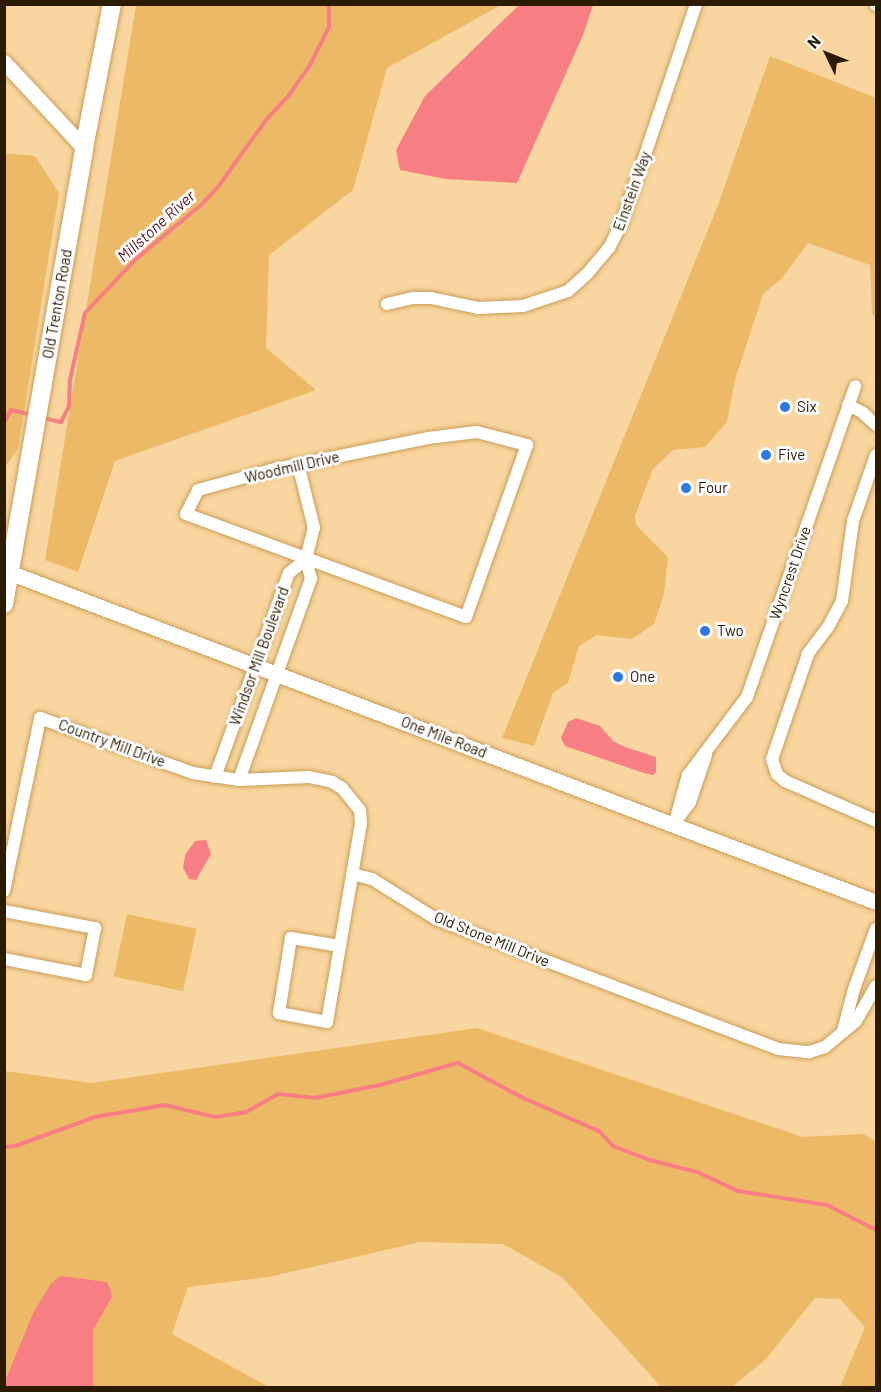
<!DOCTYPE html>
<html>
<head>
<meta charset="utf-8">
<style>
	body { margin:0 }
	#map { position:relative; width:881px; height:1392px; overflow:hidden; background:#f9d69f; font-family:Barlow,sans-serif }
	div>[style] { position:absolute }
	.green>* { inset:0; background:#ecba67; transform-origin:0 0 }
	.water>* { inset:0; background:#f77e83 }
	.stream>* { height:4px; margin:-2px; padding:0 2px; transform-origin:2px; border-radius:2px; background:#f77e83 }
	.roads { filter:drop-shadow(0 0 2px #c99e59) drop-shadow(0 0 2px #c99e59) }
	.minor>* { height:12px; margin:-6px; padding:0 6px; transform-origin:6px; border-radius:6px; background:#fff }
	.tertiary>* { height:15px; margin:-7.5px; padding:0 7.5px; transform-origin:7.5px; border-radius:7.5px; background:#fff }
	.secondary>* { height:18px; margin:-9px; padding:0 9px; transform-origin:9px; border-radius:9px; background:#fff }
	.dots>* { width:16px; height:16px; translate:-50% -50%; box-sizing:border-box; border:3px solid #fcfcfc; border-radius:50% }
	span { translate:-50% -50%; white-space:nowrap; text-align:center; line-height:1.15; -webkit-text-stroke:6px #fcfcfc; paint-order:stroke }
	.street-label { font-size:15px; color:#2b1b00 }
	.poi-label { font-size:15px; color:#2b1b00 }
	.left { translate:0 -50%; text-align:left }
	.water-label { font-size:16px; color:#60151e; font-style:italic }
	.frame { position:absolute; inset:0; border:6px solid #2b1b00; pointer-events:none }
	.north { position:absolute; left:797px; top:24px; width:60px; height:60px; -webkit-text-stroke:4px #fcfcfc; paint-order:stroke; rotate:313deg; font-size:16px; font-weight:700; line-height:24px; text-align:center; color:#2b1b00 }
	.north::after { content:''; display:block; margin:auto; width:21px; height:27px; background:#2b1b00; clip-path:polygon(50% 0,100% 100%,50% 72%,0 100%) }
</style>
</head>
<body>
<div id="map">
	<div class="green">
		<div style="clip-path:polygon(136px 5px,501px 5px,387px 68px,353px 190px,269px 255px,266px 348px,316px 390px,115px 461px,78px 572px,45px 560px)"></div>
		<div style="clip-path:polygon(770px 56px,876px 98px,876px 319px,872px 313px,870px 265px,808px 243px,782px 278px,763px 294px,735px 380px,727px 422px,705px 447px,673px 450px,653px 469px,635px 516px,636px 525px,668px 557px,664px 594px,654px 624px,632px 639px,597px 635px,579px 646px,568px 683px,553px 693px,534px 746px,502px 738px,718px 205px)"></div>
		<div style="clip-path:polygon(5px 153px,35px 156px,59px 193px,18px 449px,5px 467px)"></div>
		<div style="left:127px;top:914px;width:71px;height:64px;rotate:12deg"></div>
		<div style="clip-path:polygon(477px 1028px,803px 1137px,863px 1134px,876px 1141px,876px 1387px,840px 1387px,865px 1327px,840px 1299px,815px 1298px,766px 1359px,732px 1387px,661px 1387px,563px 1278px,503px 1244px,420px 1242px,269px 1277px,188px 1287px,172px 1334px,269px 1387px,5px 1388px,5px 1071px,91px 1083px)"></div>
	</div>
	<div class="water">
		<div style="clip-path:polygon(519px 5px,593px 5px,583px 35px,517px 183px,446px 179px,400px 170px,396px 150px,425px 96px)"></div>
		<div style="clip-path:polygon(576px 718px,600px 726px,613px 741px,625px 747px,656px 757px,656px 772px,653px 775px,644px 773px,565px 746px,561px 738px,568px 722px)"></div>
		<div style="clip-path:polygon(206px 840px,211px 854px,196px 880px,189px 879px,183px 868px,185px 855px,195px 841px)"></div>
		<div style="clip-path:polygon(60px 1276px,107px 1282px,110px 1288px,112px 1297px,93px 1330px,93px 1387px,5px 1387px,5px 1381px,34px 1311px,51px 1284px)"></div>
	</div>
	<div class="stream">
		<div style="left:43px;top:418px;width:18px;rotate:13deg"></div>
		<div style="left:61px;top:422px;width:18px;rotate:-63deg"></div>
		<div style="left:69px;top:406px;width:26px;rotate:-88deg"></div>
		<div style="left:70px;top:380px;width:69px;rotate:-77.4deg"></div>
		<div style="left:85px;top:313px;width:74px;rotate:-46.6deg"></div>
		<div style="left:136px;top:259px;width:86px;rotate:-39.8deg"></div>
		<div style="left:202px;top:204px;width:23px;rotate:-47deg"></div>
		<div style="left:218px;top:187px;width:82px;rotate:-54.4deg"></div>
		<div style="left:266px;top:120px;width:34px;rotate:-47deg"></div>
		<div style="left:289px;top:95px;width:39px;rotate:-55deg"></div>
		<div style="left:311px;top:63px;width:40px;rotate:-63.4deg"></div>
		<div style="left:329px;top:27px;width:23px;rotate:-90deg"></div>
		<div style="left:4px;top:423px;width:15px;rotate:-62deg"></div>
		<div style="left:11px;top:410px;width:22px;rotate:13deg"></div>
		<div style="left:4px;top:1147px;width:11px;rotate:-5deg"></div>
		<div style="left:15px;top:1146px;width:85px;rotate:-19.9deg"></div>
		<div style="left:95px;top:1117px;width:71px;rotate:-9.7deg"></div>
		<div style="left:165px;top:1105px;width:51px;rotate:13.5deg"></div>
		<div style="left:215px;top:1117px;width:31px;rotate:-9deg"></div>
		<div style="left:246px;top:1112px;width:37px;rotate:-29deg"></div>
		<div style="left:278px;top:1094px;width:37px;rotate:6deg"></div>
		<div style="left:315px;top:1098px;width:66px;rotate:-11.3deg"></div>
		<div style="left:380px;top:1085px;width:81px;rotate:-15.8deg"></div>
		<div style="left:458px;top:1063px;width:74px;rotate:28.3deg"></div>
		<div style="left:523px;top:1098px;width:83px;rotate:23.5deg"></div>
		<div style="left:599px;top:1131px;width:21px;rotate:47deg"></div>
		<div style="left:613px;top:1146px;width:40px;rotate:21deg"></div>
		<div style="left:650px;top:1160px;width:49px;rotate:14.3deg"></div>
		<div style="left:697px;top:1172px;width:45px;rotate:24.9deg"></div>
		<div style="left:738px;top:1191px;width:90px;rotate:8.9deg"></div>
		<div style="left:827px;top:1205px;width:55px;rotate:27deg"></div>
	</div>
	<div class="roads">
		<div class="minor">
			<div style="left:876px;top:4px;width:1px;rotate:90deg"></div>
			<div style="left:387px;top:304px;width:28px;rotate:-13deg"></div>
			<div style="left:414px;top:298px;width:17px"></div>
			<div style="left:431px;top:298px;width:48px;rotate:12deg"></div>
			<div style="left:478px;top:308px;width:45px;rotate:-2.5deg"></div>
			<div style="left:523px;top:306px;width:47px;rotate:-18.4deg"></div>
			<div style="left:568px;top:291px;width:25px;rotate:-42deg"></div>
			<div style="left:587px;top:274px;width:34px;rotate:-50deg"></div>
			<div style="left:609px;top:248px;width:28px;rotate:-63deg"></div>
			<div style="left:622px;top:223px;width:231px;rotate:-71.3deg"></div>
			<div style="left:848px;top:405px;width:16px;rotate:27deg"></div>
			<div style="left:862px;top:412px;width:19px;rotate:43deg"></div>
			<div style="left:477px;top:432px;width:52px;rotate:14.6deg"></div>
			<div style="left:527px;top:445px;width:182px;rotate:109.5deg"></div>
			<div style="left:466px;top:617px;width:298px;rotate:-159.8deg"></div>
			<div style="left:186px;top:514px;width:27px;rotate:-63deg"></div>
			<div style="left:198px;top:490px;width:76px;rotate:-15.3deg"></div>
			<div style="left:271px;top:470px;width:160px;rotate:-11.5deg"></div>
			<div style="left:428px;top:438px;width:49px;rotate:-7deg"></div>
			<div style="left:876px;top:455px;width:70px;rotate:109.2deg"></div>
			<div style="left:853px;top:521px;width:81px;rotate:97.8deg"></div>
			<div style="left:842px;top:601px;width:30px;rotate:118deg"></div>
			<div style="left:828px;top:627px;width:34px;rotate:127deg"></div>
			<div style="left:808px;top:654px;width:111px;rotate:108.9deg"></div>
			<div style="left:772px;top:759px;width:16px;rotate:72deg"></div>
			<div style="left:777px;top:774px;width:11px;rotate:41deg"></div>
			<div style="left:785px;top:781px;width:99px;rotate:23.7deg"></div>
			<div style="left:215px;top:777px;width:217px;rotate:-70.1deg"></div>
			<div style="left:289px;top:573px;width:22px;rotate:-39deg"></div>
			<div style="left:239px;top:780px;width:214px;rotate:-70.3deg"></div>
			<div style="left:311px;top:579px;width:21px;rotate:-104deg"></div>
			<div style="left:306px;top:559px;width:32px;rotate:-76deg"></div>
			<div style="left:314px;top:528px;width:66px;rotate:-104deg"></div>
			<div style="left:678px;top:818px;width:20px;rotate:-53deg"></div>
			<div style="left:690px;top:802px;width:50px;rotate:-71.2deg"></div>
			<div style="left:674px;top:825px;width:52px;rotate:-74.4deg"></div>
			<div style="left:688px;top:775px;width:98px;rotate:-52.9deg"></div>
			<div style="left:747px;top:697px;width:329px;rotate:-70.8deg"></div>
			<div style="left:352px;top:874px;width:21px;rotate:14deg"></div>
			<div style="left:372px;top:879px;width:75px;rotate:32deg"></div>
			<div style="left:436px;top:919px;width:366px;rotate:20.8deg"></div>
			<div style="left:778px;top:1049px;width:31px;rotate:6deg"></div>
			<div style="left:809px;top:1052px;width:17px;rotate:-17deg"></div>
			<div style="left:825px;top:1047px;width:40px;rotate:-40deg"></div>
			<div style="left:856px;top:1021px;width:40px;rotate:-60.3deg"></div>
			<div style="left:4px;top:891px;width:177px;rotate:-78.2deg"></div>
			<div style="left:40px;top:718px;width:163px;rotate:19.8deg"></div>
			<div style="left:193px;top:773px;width:47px;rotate:8.7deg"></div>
			<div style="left:239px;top:780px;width:70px;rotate:-2.5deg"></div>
			<div style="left:309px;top:777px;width:24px;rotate:12deg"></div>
			<div style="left:332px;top:782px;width:12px;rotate:31deg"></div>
			<div style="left:342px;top:788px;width:28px;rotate:51deg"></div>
			<div style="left:360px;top:810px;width:13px;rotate:86deg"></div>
			<div style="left:361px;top:823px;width:125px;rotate:99.7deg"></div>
			<div style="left:340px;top:946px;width:50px;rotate:-170.7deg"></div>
			<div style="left:291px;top:938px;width:76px;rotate:99.1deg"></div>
			<div style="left:279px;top:1013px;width:49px;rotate:10.6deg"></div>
			<div style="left:327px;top:1022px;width:77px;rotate:-80.3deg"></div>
			<div style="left:4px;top:911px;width:93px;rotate:10.6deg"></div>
			<div style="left:95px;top:928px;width:48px;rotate:100.8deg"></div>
			<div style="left:86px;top:975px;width:84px;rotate:-169deg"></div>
			<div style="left:843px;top:1031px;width:43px;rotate:-75.3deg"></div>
			<div style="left:854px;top:989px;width:64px;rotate:-69.9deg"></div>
		</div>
		<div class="tertiary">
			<div style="left:4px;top:62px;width:117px;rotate:47.1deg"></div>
			<div style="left:11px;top:573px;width:925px;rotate:20.82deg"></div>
		</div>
		<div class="secondary">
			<div style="left:4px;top:604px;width:463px;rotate:-80deg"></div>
			<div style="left:84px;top:148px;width:147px;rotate:-79deg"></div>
		</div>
	</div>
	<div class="dots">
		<div style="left:785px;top:407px;background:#2e78e4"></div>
		<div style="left:766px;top:455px;background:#2e78e4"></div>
		<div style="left:686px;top:488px;background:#2e78e4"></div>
		<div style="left:705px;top:631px;background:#2e78e4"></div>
		<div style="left:618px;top:677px;background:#2e78e4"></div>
	</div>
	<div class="street-label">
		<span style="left:632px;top:191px;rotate:-70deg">Einstein Way</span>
		<span style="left:57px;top:304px;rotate:-80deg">Old Trenton Road</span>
		<span style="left:292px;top:467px;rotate:-13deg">Woodmill Drive</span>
		<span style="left:790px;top:573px;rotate:-71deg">Wyncrest Drive</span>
		<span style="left:259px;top:656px;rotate:-70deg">Windsor Mill Boulevard</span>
		<span style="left:444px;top:737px;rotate:21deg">One Mile Road</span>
		<span style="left:112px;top:743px;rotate:20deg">Country Mill Drive</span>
		<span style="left:492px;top:939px;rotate:22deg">Old Stone Mill Drive</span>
	</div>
	<div class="poi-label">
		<span class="left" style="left:797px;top:407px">Six</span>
		<span class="left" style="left:778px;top:455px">Five</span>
		<span class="left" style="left:698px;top:488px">Four</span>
		<span class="left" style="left:717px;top:631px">Two</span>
		<span class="left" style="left:630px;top:677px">One</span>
	</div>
	<div class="water-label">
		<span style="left:156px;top:226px;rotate:-42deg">Millstone River</span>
	</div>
	<div class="frame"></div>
	<div class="north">N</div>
</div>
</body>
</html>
